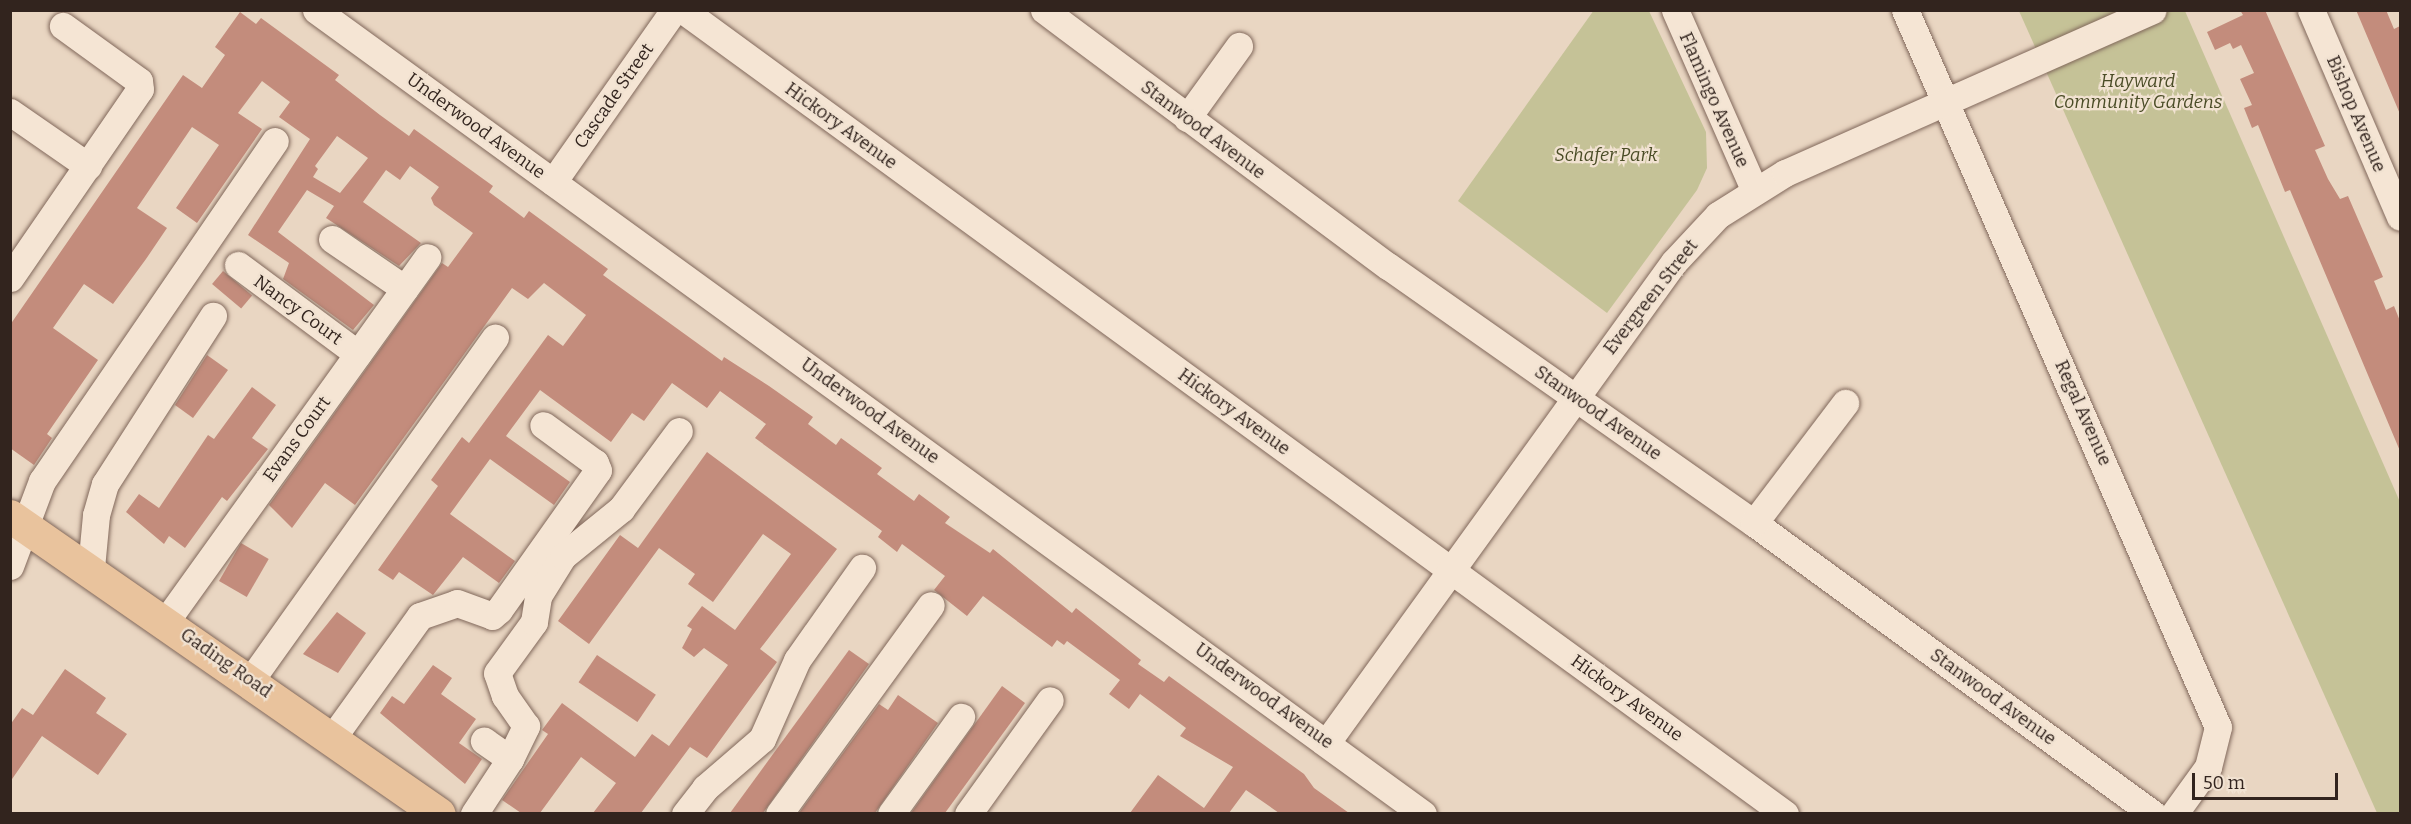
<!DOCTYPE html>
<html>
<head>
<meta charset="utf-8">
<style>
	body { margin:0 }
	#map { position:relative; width:2411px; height:824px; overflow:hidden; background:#e9d6c2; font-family:Bitter,serif }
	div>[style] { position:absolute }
	.green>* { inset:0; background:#c5c297 }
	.building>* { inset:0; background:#c38c7c; transform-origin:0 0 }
	.roads { filter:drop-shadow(0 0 2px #81685b) drop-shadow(0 0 2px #81685b) }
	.minor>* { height:27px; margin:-13.5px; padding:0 13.5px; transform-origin:13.5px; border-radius:13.5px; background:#f5e5d4 }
	.major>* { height:33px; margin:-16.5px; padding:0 16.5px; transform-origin:16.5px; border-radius:16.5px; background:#e9c39d }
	span { translate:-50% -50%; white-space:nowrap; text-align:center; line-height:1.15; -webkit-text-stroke:4.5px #f1e2d1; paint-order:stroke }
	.park-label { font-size:18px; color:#4a4c26; font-style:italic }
	.street-label { font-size:18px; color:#32241e }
	.frame { position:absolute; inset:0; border:12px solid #32241e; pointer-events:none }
	.scale { position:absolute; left:2192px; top:773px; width:146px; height:27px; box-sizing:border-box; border:3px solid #32241e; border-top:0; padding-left:8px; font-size:18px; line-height:21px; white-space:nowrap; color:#32241e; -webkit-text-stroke:4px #f1e2d1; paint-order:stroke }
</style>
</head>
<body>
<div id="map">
	<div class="green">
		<div style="clip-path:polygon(1594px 10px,1649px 11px,1706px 132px,1707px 168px,1697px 190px,1607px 313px,1458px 201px)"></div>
		<div style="clip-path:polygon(2019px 11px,2185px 11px,2400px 502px,2400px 813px,2377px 813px)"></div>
	</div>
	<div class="building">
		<div style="clip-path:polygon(2240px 10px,2265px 10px,2325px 146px,2315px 150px,2328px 179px,2340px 199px,2348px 196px,2383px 277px,2374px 281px,2386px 310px,2394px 306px,2400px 321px,2400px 451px,2290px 190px,2285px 192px,2258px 125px,2252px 128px,2244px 108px,2252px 105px,2240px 79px,2254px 73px,2241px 45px,2233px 49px,2230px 43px,2215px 50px,2207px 32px,2243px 15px)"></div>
		<div style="clip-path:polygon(2356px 10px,2386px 10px,2394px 29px,2400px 26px,2400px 114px)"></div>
		<div style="clip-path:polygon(evenodd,240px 12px,256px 24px,261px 18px,339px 75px,335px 80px,380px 115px,409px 136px,414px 129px,493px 186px,489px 192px,524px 218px,529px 211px,608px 269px,603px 275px,722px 361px,724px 357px,769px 386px,813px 417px,808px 424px,836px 445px,841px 438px,882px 468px,877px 474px,914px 501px,919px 494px,950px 517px,945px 523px,990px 553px,993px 549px,1072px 613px,1076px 608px,1141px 660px,1138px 664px,1164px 682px,1169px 676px,1304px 774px,1314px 788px,1349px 813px,1279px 813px,1246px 790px,1229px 813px,1130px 813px,1158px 775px,1204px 808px,1233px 767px,1180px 736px,1186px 728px,1140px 694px,1129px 709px,1109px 694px,1120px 680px,1067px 641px,1064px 645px,1057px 640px,1052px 647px,983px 596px,967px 616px,934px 590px,945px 576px,902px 544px,897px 552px,878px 537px,882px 531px,755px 438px,766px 424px,720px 391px,707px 408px,672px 383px,644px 421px,632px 413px,611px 442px,540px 390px,506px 436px,570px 482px,554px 505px,490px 459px,450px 514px,515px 561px,499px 583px,463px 557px,433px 595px,399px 572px,393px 580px,378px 570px,438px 486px,431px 480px,462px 437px,469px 443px,548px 335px,563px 346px,586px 315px,544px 283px,528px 299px,512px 288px,355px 505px,325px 483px,292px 528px,269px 505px,442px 263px,448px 267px,473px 233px,434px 205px,431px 198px,439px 187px,410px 166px,400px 180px,386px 170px,363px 202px,421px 243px,399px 266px,326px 218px,334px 206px,307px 190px,278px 232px,374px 305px,353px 330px,283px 279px,289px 263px,248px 235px,310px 139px,279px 117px,290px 102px,262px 81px,238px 113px,262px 129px,197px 223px,176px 208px,219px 145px,192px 127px,137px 208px,167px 228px,146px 259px,113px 304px,84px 284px,53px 328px,98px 360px,47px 434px,52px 438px,34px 465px,10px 448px,10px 325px,183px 75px,202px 88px,225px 55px,215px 47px,240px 12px,337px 136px,368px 158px,340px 193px,313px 177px,318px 169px,315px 166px,337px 136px)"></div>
		<div style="left:223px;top:271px;width:38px;height:17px;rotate:40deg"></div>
		<div style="clip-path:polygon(207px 355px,228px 370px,193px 418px,175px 405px)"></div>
		<div style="clip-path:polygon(252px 387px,276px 405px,252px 438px,268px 449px,227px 501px,222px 497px,185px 548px,169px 536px,164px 544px,126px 512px,139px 494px,159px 508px,208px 435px,214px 439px)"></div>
		<div style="clip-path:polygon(707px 452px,837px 549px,760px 649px,777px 662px,707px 758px,690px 747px,641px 813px,593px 813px,616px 783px,581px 757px,540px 813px,521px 813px,502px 800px,548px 734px,542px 730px,562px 703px,635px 757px,652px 734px,669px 746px,728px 665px,704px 648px,694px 657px,682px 648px,692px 629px,687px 626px,702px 606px,735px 630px,791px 554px,763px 534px,713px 602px,688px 584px,695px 574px,659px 548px,589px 644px,558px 621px,620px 535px,638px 548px)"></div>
		<div style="left:241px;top:543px;width:32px;height:44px;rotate:30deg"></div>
		<div style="clip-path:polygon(337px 612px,366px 633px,338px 673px,303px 654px)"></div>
		<div style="clip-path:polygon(849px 650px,869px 664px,763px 813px,730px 813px)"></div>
		<div style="left:597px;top:655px;width:71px;height:33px;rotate:34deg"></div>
		<div style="clip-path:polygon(433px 665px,452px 678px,441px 694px,476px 719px,459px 743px,482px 759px,465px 784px,380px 713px,392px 696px,404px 704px)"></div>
		<div style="clip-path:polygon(65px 669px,106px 698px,96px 713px,127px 734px,98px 775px,42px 736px,10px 782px,10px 725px,22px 708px,33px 715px)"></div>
		<div style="clip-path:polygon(1002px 686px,1025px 703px,945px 813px,911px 813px)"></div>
		<div style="clip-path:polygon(898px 695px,938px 723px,875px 813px,799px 813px,879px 704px,888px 710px)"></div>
	</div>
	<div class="roads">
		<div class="minor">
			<div style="left:316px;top:10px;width:1368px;rotate:35.99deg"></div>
			<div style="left:683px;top:10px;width:1364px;rotate:36.11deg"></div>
			<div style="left:1044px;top:10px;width:429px;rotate:36.7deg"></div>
			<div style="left:1388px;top:266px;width:447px;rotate:35.1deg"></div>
			<div style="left:1754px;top:523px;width:494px;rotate:36.1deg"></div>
			<div style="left:1675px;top:10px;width:196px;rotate:66.2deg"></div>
			<div style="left:1905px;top:10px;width:782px;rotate:66.42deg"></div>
			<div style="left:2218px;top:727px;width:41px;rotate:104deg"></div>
			<div style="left:2208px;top:767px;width:58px;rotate:125.9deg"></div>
			<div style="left:2311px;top:10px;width:225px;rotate:66.7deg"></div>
			<div style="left:10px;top:112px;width:95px;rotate:34.7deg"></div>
			<div style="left:1187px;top:118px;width:89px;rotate:-54.2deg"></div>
			<div style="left:553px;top:182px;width:210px;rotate:-54.9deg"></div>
			<div style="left:332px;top:239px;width:88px;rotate:34.4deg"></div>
			<div style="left:238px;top:265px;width:149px;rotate:36.6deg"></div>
			<div style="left:10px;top:278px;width:229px;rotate:-55.5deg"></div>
			<div style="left:140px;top:89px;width:8px;rotate:-97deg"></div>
			<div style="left:139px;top:81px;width:94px;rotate:-144.1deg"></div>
			<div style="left:1754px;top:523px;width:151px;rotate:-52.8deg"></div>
			<div style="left:10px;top:566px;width:91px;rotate:-69.4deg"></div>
			<div style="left:42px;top:481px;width:412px;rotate:-55.6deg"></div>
			<div style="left:91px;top:568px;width:53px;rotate:-84.6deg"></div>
			<div style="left:96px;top:515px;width:32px;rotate:-74deg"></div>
			<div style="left:105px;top:484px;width:200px;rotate:-57.3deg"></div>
			<div style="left:166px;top:621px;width:448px;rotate:-54.3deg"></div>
			<div style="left:250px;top:681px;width:422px;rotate:-54.5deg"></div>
			<div style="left:333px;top:737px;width:149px;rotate:-54.3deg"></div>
			<div style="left:420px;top:616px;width:39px;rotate:-19deg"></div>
			<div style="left:457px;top:603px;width:37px;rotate:20deg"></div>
			<div style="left:492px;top:616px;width:9px;rotate:-41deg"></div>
			<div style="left:499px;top:610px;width:171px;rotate:-54.7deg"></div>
			<div style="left:598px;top:470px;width:8px;rotate:-113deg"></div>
			<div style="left:595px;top:463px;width:64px;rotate:-143.8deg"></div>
			<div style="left:1327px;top:742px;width:592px;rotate:-54.14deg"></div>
			<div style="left:1674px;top:262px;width:64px;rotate:-46.9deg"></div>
			<div style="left:1718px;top:215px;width:79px;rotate:-32.1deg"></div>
			<div style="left:1785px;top:173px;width:402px;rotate:-23.9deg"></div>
			<div style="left:510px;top:759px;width:37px;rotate:-64deg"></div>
			<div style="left:526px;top:726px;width:37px;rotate:-125deg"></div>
			<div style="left:505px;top:696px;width:24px;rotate:-109deg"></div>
			<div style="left:497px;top:673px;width:63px;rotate:-54deg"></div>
			<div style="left:534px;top:622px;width:26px;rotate:-81deg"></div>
			<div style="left:538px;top:596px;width:47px;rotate:-58deg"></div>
			<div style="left:563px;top:556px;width:75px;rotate:-39deg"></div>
			<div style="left:621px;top:509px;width:97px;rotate:-53.4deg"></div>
			<div style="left:474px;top:814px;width:66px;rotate:-56.8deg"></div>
			<div style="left:510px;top:759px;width:32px;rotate:-145deg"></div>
			<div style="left:685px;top:814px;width:33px;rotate:-52deg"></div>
			<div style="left:705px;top:788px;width:75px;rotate:-40.7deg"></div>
			<div style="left:762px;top:739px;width:86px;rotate:-66.1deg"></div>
			<div style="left:797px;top:660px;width:113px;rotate:-54.8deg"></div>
			<div style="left:779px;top:814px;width:258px;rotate:-54deg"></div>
			<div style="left:891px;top:814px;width:120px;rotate:-54.2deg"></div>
			<div style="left:968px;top:814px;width:140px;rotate:-54.3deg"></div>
		</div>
		<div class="major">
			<div style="left:10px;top:516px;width:522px;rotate:34.79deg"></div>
		</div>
	</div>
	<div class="park-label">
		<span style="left:2138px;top:92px">Hayward<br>Community Gardens</span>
		<span style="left:1606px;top:155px">Schafer Park</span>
	</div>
	<div class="street-label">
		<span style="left:614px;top:96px;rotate:-55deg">Cascade Street</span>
		<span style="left:1714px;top:100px;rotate:66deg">Flamingo Avenue</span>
		<span style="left:2356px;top:114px;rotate:67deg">Bishop Avenue</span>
		<span style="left:476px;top:126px;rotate:36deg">Underwood Avenue</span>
		<span style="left:841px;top:126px;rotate:36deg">Hickory Avenue</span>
		<span style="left:1203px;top:130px;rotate:37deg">Stanwood Avenue</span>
		<span style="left:1651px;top:297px;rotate:-52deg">Evergreen Street</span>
		<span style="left:298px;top:310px;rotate:36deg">Nancy Court</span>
		<span style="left:870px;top:411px;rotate:36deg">Underwood Avenue</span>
		<span style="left:1234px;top:412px;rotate:36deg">Hickory Avenue</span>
		<span style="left:1598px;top:413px;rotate:35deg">Stanwood Avenue</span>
		<span style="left:2083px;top:413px;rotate:66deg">Regal Avenue</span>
		<span style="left:297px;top:439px;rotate:-54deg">Evans Court</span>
		<span style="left:226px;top:663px;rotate:35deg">Gading Road</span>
		<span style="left:1264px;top:696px;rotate:36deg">Underwood Avenue</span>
		<span style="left:1993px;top:697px;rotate:36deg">Stanwood Avenue</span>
		<span style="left:1627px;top:698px;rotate:36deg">Hickory Avenue</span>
	</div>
	<div class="frame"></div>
	<div class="scale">50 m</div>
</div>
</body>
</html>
